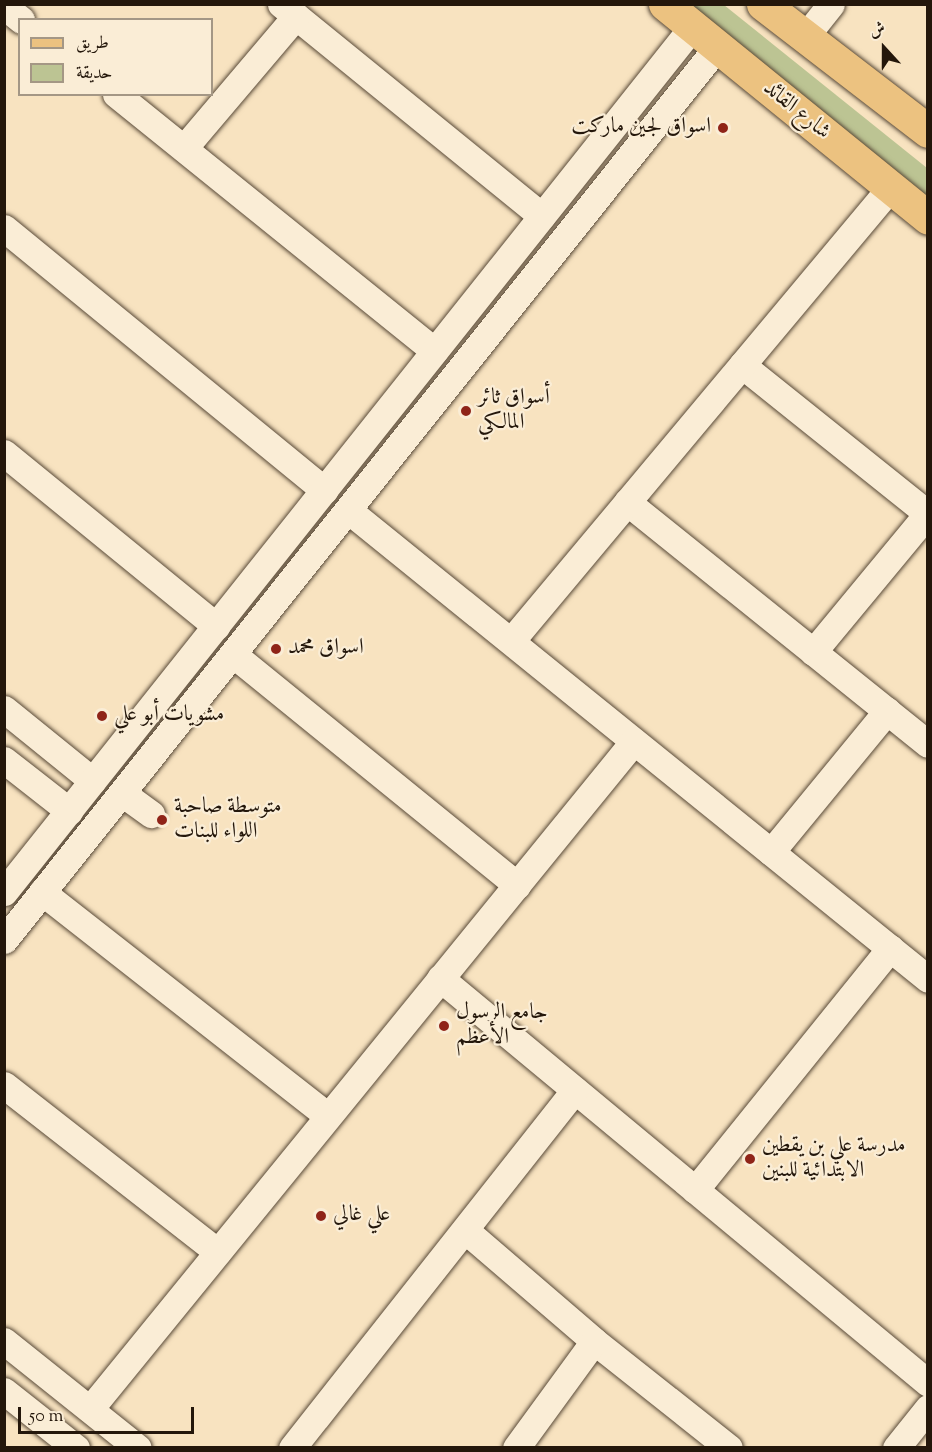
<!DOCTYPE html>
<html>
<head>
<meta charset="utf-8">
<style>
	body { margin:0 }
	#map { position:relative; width:932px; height:1452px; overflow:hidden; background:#f8e3c0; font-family:"Sorts Mill Goudy",Amiri,serif }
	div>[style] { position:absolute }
	.green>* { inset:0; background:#bcc493 }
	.roads { filter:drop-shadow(0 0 2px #594a38) drop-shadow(0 0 2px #594a38) }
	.minor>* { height:27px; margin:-13.5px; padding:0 13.5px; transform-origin:13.5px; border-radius:13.5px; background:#faedd6 }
	.major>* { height:33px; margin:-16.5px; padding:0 16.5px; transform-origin:16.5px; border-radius:16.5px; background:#ecc280 }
	.dots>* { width:16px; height:16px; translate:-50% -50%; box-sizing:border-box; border:3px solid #faedd6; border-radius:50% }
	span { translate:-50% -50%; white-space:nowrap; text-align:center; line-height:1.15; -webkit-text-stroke:4.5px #faedd6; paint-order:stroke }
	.street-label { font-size:22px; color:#24170b }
	.poi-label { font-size:22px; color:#24170b }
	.right { translate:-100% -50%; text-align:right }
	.left { translate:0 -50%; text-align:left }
	.frame { position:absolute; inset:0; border:6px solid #24170b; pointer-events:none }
	.legend { position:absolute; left:18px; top:18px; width:195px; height:78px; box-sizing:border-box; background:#faedd6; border:2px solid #a49785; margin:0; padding:8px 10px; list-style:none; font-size:18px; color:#24170b }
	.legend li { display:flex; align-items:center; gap:12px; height:30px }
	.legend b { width:30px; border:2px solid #a49785 }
	.north { position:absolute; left:854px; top:18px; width:60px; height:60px; -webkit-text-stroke:4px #faedd6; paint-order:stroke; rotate:339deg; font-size:16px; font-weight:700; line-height:24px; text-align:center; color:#24170b }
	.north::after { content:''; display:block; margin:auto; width:21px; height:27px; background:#24170b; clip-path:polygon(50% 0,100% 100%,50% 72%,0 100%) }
	.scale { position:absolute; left:18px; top:1407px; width:176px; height:27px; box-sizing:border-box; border:3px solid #24170b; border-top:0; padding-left:8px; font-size:18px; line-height:21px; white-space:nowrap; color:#24170b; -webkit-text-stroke:4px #faedd6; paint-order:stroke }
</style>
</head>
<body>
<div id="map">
	<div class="green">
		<div style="clip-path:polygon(680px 5px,724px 5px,927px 168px,927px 203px)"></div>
	</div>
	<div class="roads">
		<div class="minor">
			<div style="left:281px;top:4px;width:336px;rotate:39.1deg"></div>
			<div style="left:4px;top:6px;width:22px;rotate:39deg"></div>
			<div style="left:804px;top:38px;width:43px;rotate:-51.5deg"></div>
			<div style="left:116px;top:94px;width:409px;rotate:38.9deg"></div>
			<div style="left:184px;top:148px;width:173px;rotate:-49.7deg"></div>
			<div style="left:4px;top:228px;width:414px;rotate:39.3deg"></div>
			<div style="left:742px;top:365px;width:238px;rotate:38.7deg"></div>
			<div style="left:4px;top:453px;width:274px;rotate:39.2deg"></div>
			<div style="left:627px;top:502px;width:386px;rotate:38.8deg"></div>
			<div style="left:348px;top:510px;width:746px;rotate:38.96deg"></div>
			<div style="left:511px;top:641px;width:591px;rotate:-50.08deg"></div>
			<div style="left:813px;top:652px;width:179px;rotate:-50.4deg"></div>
			<div style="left:234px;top:655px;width:365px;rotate:39.1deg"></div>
			<div style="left:4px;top:709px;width:114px;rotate:39deg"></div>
			<div style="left:4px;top:760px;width:83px;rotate:38.1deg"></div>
			<div style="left:122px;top:793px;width:36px;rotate:36deg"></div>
			<div style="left:771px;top:852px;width:183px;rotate:-50.6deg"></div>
			<div style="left:4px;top:892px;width:1107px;rotate:-51.49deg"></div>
			<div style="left:42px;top:892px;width:363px;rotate:38.1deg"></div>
			<div style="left:4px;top:940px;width:1144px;rotate:-51.39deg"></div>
			<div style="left:440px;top:978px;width:634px;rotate:39.69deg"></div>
			<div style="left:4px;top:1085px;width:271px;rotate:38deg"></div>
			<div style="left:695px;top:1190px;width:311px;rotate:-51.1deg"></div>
			<div style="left:465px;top:1230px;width:170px;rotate:40.7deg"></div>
			<div style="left:594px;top:1341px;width:172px;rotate:38.4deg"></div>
			<div style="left:4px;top:1341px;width:171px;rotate:38.6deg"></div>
			<div style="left:4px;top:1391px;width:92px;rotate:38.4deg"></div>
			<div style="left:90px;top:1409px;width:861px;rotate:-50.84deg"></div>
			<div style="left:292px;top:1448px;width:456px;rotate:-51.7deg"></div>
			<div style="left:516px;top:1448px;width:132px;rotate:-53.9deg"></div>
			<div style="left:896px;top:1448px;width:51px;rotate:-51.3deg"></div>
		</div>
		<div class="major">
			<div style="left:665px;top:4px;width:339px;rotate:39.1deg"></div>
			<div style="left:763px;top:4px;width:208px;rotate:37.6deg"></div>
		</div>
	</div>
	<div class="dots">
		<div style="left:723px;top:128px;background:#8f2418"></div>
		<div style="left:466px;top:411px;background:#8f2418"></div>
		<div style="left:276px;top:649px;background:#8f2418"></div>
		<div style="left:102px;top:716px;background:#8f2418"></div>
		<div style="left:162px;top:820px;background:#8f2418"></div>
		<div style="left:444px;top:1026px;background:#8f2418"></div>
		<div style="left:750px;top:1159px;background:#8f2418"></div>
		<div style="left:321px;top:1216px;background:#8f2418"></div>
	</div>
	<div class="street-label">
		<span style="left:796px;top:111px;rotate:39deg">شارع القائد</span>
	</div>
	<div class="poi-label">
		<span class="right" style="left:711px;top:128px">اسواق لجين ماركت</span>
		<span class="left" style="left:478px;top:411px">أسواق ثائر<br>المالكي</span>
		<span class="left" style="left:288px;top:649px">اسواق محمد</span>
		<span class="left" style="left:114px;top:716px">مشويات أبو علي</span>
		<span class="left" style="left:174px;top:820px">متوسطة صاحبة<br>اللواء للبنات</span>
		<span class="left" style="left:456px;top:1026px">جامع الرسول<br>الأعظم</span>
		<span class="left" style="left:762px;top:1159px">مدرسة علي بن يقطين<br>الابتدائية للبنين</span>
		<span class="left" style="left:333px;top:1216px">علي غالي</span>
	</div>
	<div class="frame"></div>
	<ul class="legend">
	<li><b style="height:8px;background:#ecc280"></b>طريق</li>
	<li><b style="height:16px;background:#bcc493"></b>حديقة</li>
	</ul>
	<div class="north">ش</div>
	<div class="scale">50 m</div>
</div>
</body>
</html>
